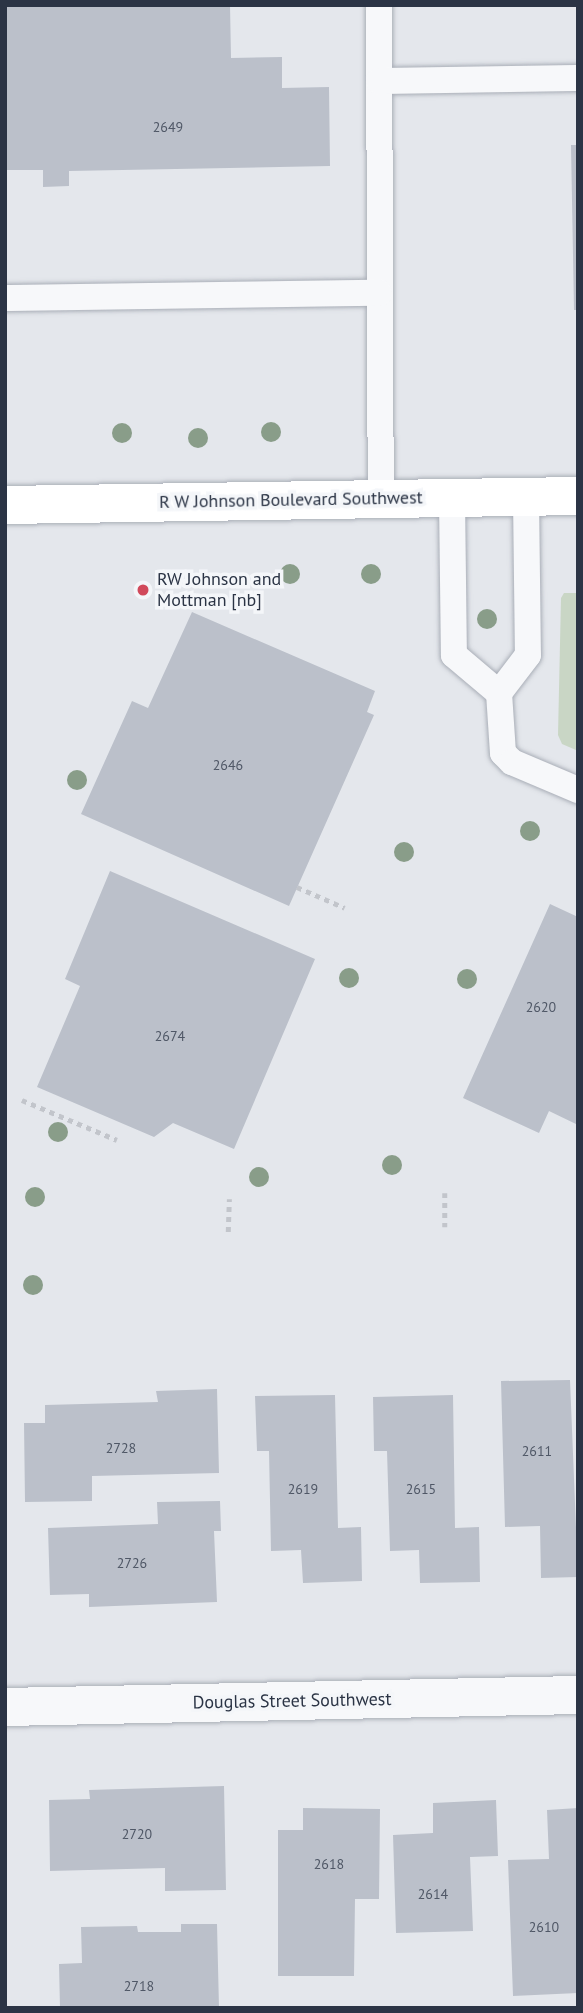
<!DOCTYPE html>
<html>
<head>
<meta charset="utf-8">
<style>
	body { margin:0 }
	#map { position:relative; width:583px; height:2013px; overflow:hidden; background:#e4e7ec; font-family:"PT Sans",sans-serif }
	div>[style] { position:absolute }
	.green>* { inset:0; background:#c9d6c5 }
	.building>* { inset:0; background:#bbc0ca }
	.path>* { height:4.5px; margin-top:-2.25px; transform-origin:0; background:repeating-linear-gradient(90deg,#c2c5cb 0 5px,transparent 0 10px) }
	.roads { filter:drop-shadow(0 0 2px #a9aeb7) drop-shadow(0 0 2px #a9aeb7) }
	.lane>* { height:26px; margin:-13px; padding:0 13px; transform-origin:13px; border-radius:13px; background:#f7f8fa }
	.street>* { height:38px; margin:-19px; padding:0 19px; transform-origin:19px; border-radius:19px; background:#f7f8fa }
	.secondary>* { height:38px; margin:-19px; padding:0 19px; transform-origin:19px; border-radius:19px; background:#fff }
	.trees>* { width:20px; height:20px; margin:-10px; border-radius:50%; background:#899d89 }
	.dots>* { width:19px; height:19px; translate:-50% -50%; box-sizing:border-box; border:4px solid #f4f6f9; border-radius:50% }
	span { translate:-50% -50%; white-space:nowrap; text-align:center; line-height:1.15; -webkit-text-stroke:7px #f4f6f9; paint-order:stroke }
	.number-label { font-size:14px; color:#4f5766 }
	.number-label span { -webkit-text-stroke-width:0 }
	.street-label { font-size:18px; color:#2b3445 }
	.poi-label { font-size:18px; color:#2b3445 }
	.left { translate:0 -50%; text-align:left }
	.frame { position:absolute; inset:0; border:7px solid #2b3445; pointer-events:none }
</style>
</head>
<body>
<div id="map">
	<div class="green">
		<div style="clip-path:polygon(564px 593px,578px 593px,576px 750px,562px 744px,558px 735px,561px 598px)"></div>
	</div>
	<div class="building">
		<div style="clip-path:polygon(5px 5px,230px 5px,231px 58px,282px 57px,282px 88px,329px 87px,330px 166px,69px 171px,69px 186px,43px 187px,43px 170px,5px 170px)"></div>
		<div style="clip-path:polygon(571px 145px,578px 145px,578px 310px,574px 310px)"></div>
		<div style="clip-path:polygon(192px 612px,375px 691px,367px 712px,374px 715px,289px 906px,81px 814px,132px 701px,148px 708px)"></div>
		<div style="clip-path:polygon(110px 871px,315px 959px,234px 1149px,173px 1123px,154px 1137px,37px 1087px,80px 986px,65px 979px)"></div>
		<div style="clip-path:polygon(550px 904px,578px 917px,578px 1125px,549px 1111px,539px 1133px,463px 1098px)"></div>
		<div style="clip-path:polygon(570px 1380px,578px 1577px,541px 1578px,540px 1526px,505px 1527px,501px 1381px)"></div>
		<div style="clip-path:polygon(217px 1389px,219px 1473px,92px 1476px,92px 1501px,25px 1502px,24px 1423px,45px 1423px,45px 1405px,158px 1402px,156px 1391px)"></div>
		<div style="clip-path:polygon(335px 1395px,338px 1528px,361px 1527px,362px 1581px,303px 1583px,301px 1550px,271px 1551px,269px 1451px,257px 1451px,255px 1396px)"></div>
		<div style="clip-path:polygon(453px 1395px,455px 1528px,479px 1527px,480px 1582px,420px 1583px,419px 1550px,390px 1551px,387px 1451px,374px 1451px,373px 1397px)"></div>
		<div style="clip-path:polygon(220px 1501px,221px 1531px,214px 1531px,217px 1602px,89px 1607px,89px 1594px,50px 1595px,48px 1528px,158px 1524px,157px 1502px)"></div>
		<div style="clip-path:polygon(224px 1786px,226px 1890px,165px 1891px,165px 1868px,50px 1871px,49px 1800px,90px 1799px,89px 1790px)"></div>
		<div style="clip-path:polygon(496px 1800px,498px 1856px,470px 1857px,473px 1931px,396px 1933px,393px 1835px,433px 1833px,433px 1803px)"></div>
		<div style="clip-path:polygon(303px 1808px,380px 1809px,379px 1899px,355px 1899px,354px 1976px,278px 1976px,278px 1830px,303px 1830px)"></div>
		<div style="clip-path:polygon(578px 1808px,578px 1993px,513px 1996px,508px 1860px,549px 1859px,547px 1810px)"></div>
		<div style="clip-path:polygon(181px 1924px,217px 1924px,219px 2008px,60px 2008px,59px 1964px,82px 1963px,81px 1927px,137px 1926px,138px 1932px,181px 1932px)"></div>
	</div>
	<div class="path">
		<div style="left:297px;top:887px;width:52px;rotate:23.6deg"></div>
		<div style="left:22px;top:1100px;width:103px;rotate:22.8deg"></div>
		<div style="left:445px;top:1193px;width:34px;rotate:90deg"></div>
		<div style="left:228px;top:1232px;width:33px;rotate:-88deg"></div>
	</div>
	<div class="roads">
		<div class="lane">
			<div style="left:379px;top:5px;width:494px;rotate:89.8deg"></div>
			<div style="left:379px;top:81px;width:199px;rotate:-0.9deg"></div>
			<div style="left:5px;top:298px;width:374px;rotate:-0.8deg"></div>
			<div style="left:526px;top:497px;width:158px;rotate:89.3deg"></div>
			<div style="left:528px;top:655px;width:48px;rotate:127.3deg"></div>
			<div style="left:499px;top:693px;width:60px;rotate:86.2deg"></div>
			<div style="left:503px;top:753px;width:13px;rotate:45deg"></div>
			<div style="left:512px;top:762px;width:72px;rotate:23deg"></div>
			<div style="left:452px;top:498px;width:157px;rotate:89.3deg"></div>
			<div style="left:454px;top:655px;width:59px;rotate:40.2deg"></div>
		</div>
		<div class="street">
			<div style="left:5px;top:1707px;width:573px;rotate:-1.2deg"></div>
		</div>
		<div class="secondary">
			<div style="left:5px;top:505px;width:573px;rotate:-0.9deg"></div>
		</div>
	</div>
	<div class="trees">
		<div style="left:271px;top:432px"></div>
		<div style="left:122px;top:433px"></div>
		<div style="left:198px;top:438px"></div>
		<div style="left:290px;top:574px"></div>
		<div style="left:371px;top:574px"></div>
		<div style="left:487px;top:619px"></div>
		<div style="left:77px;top:780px"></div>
		<div style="left:530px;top:831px"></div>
		<div style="left:404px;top:852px"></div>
		<div style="left:349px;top:978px"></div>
		<div style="left:467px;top:979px"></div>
		<div style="left:58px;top:1132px"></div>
		<div style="left:392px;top:1165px"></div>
		<div style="left:259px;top:1177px"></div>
		<div style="left:35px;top:1197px"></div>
		<div style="left:33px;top:1285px"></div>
	</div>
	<div class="dots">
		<div style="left:143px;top:590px;background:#d1495b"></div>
	</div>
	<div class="number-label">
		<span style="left:168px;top:127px">2649</span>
		<span style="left:228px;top:765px">2646</span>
		<span style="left:541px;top:1007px">2620</span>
		<span style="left:170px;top:1036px">2674</span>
		<span style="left:121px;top:1448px">2728</span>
		<span style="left:537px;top:1451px">2611</span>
		<span style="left:303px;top:1489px">2619</span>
		<span style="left:421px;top:1489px">2615</span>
		<span style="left:132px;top:1563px">2726</span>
		<span style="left:137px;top:1834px">2720</span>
		<span style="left:329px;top:1864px">2618</span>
		<span style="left:433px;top:1894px">2614</span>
		<span style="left:544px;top:1927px">2610</span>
		<span style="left:139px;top:1986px">2718</span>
	</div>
	<div class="street-label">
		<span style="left:291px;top:500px;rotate:-1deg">R W Johnson Boulevard Southwest</span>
		<span style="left:292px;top:1701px;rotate:-1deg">Douglas Street Southwest</span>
	</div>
	<div class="poi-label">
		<span class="left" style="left:157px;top:590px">RW Johnson and<br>Mottman [nb]</span>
	</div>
	<div class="frame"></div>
</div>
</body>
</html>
